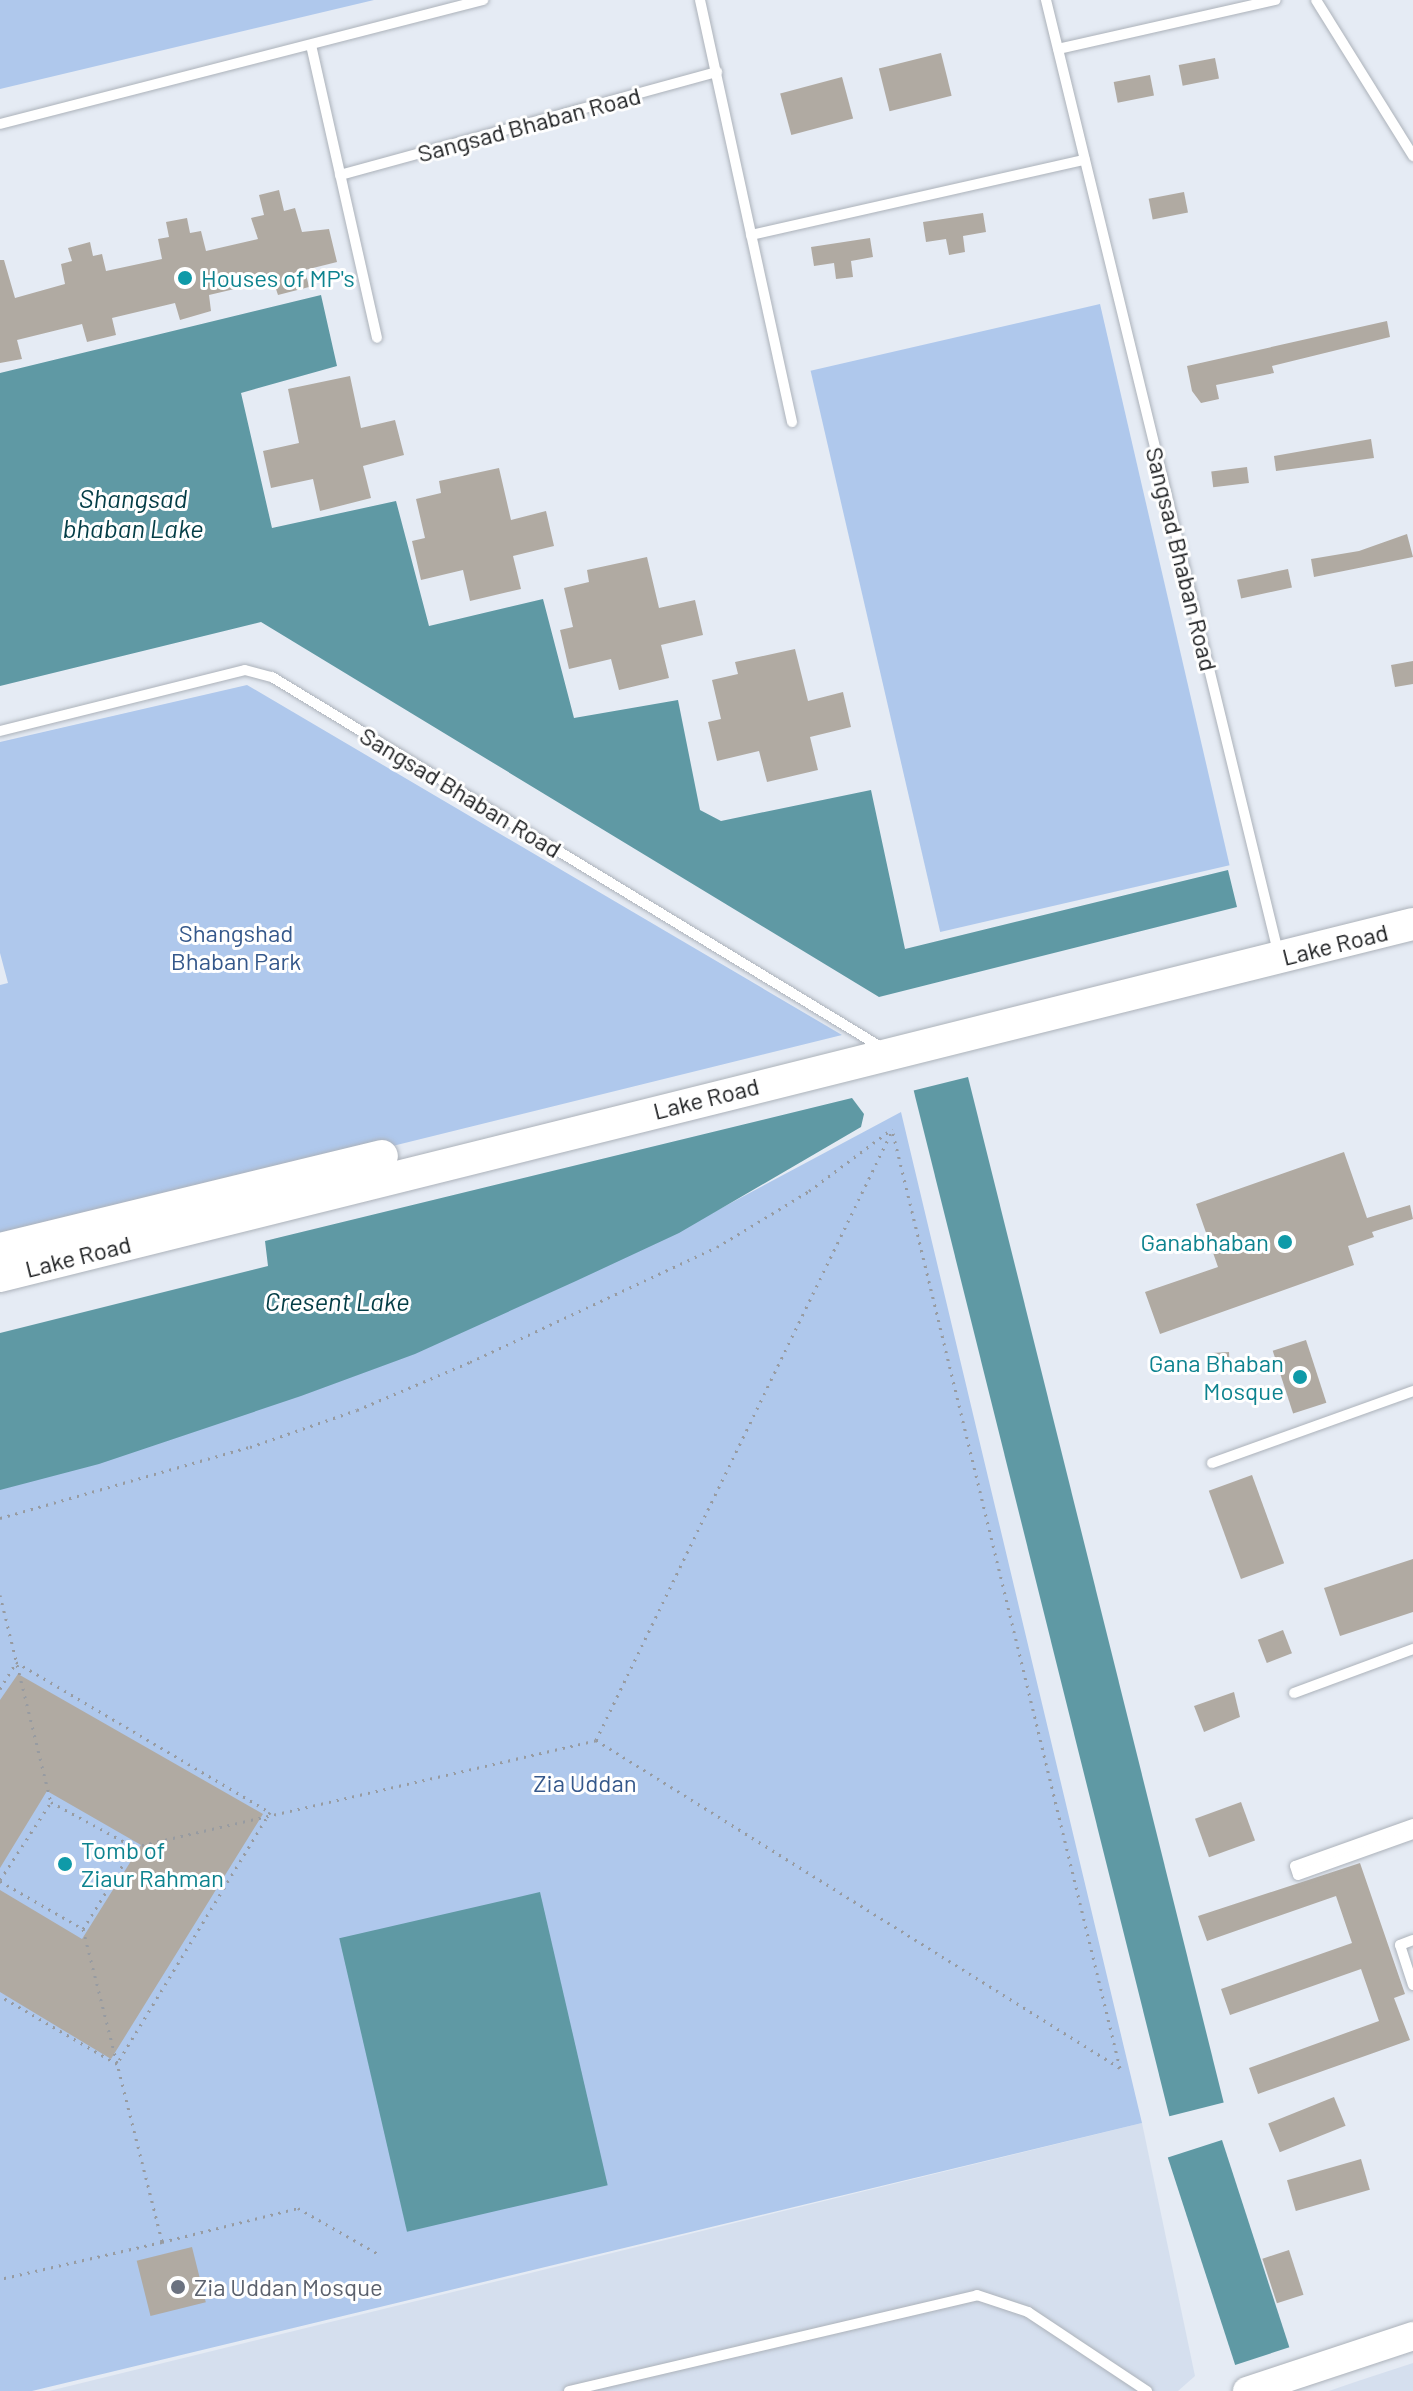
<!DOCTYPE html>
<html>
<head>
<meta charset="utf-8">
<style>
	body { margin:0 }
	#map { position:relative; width:1413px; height:2391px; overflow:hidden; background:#e5ebf4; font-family:Barlow,sans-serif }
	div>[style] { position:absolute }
	.built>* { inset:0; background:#d5dfee }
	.green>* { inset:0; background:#afc8ec; transform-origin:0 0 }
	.water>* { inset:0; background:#5f99a4; transform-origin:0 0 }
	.building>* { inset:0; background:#b0aaa2; transform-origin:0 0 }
	.path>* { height:3px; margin-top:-1.5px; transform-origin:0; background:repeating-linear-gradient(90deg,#979ba1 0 2px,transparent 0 8px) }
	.roads { filter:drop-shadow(0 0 2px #acb2ba) drop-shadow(0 0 2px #acb2ba) }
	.lane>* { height:10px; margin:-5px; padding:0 5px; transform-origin:5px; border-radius:5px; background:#fff }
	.secondary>* { height:28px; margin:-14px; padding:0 14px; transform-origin:14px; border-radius:14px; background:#fff }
	.primary>* { height:32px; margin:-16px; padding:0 16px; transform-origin:16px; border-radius:16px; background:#fff }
	.dots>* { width:22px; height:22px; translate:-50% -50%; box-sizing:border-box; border:4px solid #fff; border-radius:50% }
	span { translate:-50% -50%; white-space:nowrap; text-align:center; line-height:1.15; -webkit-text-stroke:6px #fff; paint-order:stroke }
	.street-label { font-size:24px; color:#191b1d }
	.culture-label { font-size:24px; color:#0d838f }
	.left { translate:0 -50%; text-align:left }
	.right { translate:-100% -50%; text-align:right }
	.park-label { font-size:24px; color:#35588b }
	.worship-label { font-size:24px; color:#5b616d }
	.water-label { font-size:26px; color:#033d46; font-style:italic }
</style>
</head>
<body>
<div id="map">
	<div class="built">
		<div style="clip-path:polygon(1142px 2123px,1195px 2376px,1178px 2391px,49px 2391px)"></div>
		<div style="clip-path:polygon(1413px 2363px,1413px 2391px,1329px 2391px,1355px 2382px)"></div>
	</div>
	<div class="green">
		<div style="clip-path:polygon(0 0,374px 0,0 89px)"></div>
		<div style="left:1100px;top:304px;width:576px;height:297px;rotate:77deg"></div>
		<div style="clip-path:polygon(247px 685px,842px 1035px,0 1243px,0 985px,8px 983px,0 953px,0 742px)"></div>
		<div style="clip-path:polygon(901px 1112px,1142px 2123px,32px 2391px,0 2391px,0 1485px,658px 1242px)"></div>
	</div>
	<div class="water">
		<div style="clip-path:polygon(321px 295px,337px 366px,241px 393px,272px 528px,396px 501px,429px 626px,543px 599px,574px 718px,678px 700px,700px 810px,721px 821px,871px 790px,905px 949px,1228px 870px,1237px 907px,879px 997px,261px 622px,0 686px,0 373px)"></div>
		<div style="left:968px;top:1077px;width:1057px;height:56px;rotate:76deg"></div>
		<div style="clip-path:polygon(852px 1098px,864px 1114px,861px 1127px,679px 1233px,576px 1281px,415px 1354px,301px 1396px,99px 1464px,0 1490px,0 1333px,268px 1266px,265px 1241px,277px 1238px)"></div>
		<div style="left:540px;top:1892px;width:301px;height:206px;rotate:77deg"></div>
		<div style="left:1222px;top:2140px;width:218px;height:57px;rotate:72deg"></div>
	</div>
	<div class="building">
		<div style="left:941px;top:53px;width:44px;height:64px;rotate:76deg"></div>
		<div style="left:1215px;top:58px;width:21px;height:37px;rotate:79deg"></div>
		<div style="left:1150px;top:75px;width:21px;height:37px;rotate:79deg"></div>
		<div style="left:842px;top:77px;width:43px;height:64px;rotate:75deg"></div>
		<div style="clip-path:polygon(279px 190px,284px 211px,295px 208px,302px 232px,329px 229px,337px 262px,305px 270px,309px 287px,278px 295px,273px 280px,209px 295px,211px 311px,180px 320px,175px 303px,112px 318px,116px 335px,87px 342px,82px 324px,17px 340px,22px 359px,0 363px,0 260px,4px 260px,15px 298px,65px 284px,61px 264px,72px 261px,68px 248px,90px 242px,93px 256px,102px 254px,106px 271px,162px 259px,158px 239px,169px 237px,166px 222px,187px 218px,190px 233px,201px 231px,206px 251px,258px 239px,251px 218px,264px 215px,259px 195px)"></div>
		<div style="left:1184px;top:192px;width:21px;height:36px;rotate:79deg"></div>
		<div style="clip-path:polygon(983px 213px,986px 232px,963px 236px,965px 252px,949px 255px,946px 239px,926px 242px,923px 222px)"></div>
		<div style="clip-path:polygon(870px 238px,873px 257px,851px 261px,853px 277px,836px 279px,834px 263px,814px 266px,811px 247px)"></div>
		<div style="clip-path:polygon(1387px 321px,1390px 337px,1272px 366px,1274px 373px,1216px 385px,1219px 399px,1201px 403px,1192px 391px,1187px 366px)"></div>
		<div style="clip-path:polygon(350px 376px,361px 428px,395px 420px,404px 455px,363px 466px,371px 498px,320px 511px,313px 479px,271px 488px,263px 451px,299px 443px,288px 389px)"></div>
		<div style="clip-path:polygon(1371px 439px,1374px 458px,1276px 471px,1274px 456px)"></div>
		<div style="left:1247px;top:467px;width:16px;height:36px;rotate:83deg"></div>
		<div style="clip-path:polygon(499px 468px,511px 520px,546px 511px,554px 546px,513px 556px,521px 589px,470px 601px,463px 570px,421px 580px,412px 541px,425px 538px,416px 499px,441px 493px,439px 481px)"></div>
		<div style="clip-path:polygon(1407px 534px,1413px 557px,1314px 577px,1311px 559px,1359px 551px)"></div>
		<div style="clip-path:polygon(647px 557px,659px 608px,695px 600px,703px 635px,661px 645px,669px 678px,619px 690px,611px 659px,569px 669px,560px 630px,573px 627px,564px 588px,589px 582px,587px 570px)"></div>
		<div style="left:1288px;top:569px;width:19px;height:52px;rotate:78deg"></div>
		<div style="clip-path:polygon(795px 649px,808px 701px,843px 692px,851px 727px,810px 737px,818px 770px,767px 782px,759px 751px,717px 761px,708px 722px,721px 719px,712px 680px,738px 674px,735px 662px)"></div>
		<div style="clip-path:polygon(1413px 661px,1413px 684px,1395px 687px,1391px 665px)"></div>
		<div style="clip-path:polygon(1344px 1152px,1367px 1218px,1410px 1205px,1413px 1219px,1372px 1232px,1374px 1237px,1348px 1246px,1354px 1265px,1160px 1334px,1145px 1292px,1218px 1267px,1196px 1204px)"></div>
		<div style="left:1306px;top:1340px;width:66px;height:35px;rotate:72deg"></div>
		<div style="left:1229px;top:1352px;width:20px;height:22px;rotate:87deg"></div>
		<div style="left:1252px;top:1475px;width:94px;height:46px;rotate:70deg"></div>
		<div style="clip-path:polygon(1413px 1559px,1413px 1612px,1340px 1636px,1324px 1588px)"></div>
		<div style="left:1283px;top:1630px;width:25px;height:27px;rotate:69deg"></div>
		<div style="clip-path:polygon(18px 1674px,263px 1814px,111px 2059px,0 1992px,0 1890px,82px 1939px,141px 1845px,47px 1791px,0 1868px,0 1700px)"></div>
		<div style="clip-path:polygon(1234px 1692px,1240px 1717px,1204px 1732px,1194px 1706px)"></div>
		<div style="left:1241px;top:1802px;width:41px;height:49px;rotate:70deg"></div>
		<div style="clip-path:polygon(1360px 1863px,1405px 1994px,1394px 1998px,1410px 2040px,1258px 2094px,1249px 2068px,1379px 2021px,1361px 1969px,1230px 2015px,1221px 1989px,1352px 1943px,1336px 1896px,1207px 1941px,1198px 1916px)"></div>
		<div style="left:1334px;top:2097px;width:31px;height:71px;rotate:68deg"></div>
		<div style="left:1361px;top:2159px;width:32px;height:77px;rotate:74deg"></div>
		<div style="left:192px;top:2247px;width:57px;height:57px;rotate:76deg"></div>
		<div style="left:1289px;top:2250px;width:47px;height:28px;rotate:72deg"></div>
	</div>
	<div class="path">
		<div style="left:0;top:1518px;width:260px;rotate:-15.9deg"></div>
		<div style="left:250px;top:1447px;width:113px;rotate:-19.1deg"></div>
		<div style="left:357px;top:1410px;width:123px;rotate:-23deg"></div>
		<div style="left:470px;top:1362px;width:272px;rotate:-25deg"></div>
		<div style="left:717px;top:1247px;width:108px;rotate:-31.3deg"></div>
		<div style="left:809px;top:1191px;width:104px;rotate:-36.8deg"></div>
		<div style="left:0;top:1595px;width:213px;rotate:76.2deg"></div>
		<div style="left:0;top:1689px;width:31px;rotate:-59deg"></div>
		<div style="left:16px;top:1662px;width:295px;rotate:30.6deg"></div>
		<div style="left:270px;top:1812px;width:295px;rotate:121.3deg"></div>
		<div style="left:117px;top:2064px;width:135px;rotate:-149.8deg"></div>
		<div style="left:596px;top:1740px;width:675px;rotate:-64.08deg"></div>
		<div style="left:0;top:1880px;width:93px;rotate:-56.8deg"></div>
		<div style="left:51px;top:1802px;width:94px;rotate:28.5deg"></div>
		<div style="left:134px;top:1847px;width:474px;rotate:-13deg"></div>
		<div style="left:596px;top:1740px;width:618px;rotate:32.04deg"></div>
		<div style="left:1120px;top:2068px;width:966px;rotate:-103.65deg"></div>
		<div style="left:0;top:1881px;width:96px;rotate:30deg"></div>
		<div style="left:83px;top:1929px;width:323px;rotate:75.8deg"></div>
		<div style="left:162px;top:2242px;width:166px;rotate:167.1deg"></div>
		<div style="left:83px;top:1929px;width:97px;rotate:-58.1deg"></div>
		<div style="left:162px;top:2242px;width:140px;rotate:-14deg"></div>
		<div style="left:298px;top:2208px;width:95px;rotate:29.8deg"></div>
	</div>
	<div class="roads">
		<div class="lane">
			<div style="left:700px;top:0;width:432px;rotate:77.7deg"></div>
			<div style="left:1046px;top:0;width:980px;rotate:76.3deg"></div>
			<div style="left:1316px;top:0;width:184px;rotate:58.1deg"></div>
			<div style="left:311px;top:45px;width:300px;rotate:77.3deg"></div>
			<div style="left:1058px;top:49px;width:223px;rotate:-12.7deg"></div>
			<div style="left:0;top:124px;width:499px;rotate:-14.4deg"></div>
			<div style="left:340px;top:175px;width:391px;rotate:-15.3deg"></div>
			<div style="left:751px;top:235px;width:342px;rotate:-12.7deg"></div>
			<div style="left:0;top:731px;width:252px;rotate:-14deg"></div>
			<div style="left:245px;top:670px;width:28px;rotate:15deg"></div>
			<div style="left:272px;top:677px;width:716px;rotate:31.29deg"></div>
			<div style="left:1212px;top:1463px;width:214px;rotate:-19.7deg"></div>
			<div style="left:1294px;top:1693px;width:127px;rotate:-20.3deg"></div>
			<div style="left:1413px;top:1824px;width:125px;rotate:160.4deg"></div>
			<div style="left:1295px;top:1866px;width:9px;rotate:72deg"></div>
			<div style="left:1298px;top:1875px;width:122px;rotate:-19.6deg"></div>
			<div style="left:1413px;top:1940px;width:14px;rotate:159deg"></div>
			<div style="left:1400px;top:1945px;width:42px;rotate:72deg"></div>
			<div style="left:569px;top:2391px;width:419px;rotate:-13.2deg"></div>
			<div style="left:977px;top:2295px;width:54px;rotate:18.4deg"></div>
			<div style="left:1028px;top:2312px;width:143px;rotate:33.6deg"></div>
		</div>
		<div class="secondary">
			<div style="left:1247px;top:2391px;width:175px;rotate:-18.3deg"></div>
		</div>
		<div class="primary">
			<div style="left:0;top:1249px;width:393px;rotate:-13.7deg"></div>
			<div style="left:0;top:1276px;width:1456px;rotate:-13.99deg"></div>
		</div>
	</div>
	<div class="dots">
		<div style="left:185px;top:278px;background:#0f9aa8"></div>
		<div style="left:1285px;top:1242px;background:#0f9aa8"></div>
		<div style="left:1300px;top:1377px;background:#0f9aa8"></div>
		<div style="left:65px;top:1864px;background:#0f9aa8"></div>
		<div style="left:178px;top:2287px;background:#6b7280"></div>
	</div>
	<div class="street-label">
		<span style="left:529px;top:124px;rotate:-15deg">Sangsad Bhaban Road</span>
		<span style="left:1182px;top:559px;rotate:76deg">Sangsad Bhaban Road</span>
		<span style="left:461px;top:792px;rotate:31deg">Sangsad Bhaban Road</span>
		<span style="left:1335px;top:944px;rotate:-14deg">Lake Road</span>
		<span style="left:706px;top:1098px;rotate:-14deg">Lake Road</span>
		<span style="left:78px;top:1256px;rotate:-14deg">Lake Road</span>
	</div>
	<div class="culture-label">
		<span class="left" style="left:201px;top:278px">Houses of MP's</span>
		<span class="right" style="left:1269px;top:1242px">Ganabhaban</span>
		<span class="right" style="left:1284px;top:1377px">Gana Bhaban<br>Mosque</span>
		<span class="left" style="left:81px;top:1864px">Tomb of<br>Ziaur Rahman</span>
	</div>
	<div class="park-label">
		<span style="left:236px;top:947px">Shangshad<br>Bhaban Park</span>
		<span style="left:585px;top:1783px">Zia Uddan</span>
	</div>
	<div class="worship-label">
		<span class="left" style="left:194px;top:2287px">Zia Uddan Mosque</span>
	</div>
	<div class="water-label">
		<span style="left:133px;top:513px">Shangsad<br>bhaban Lake</span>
		<span style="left:337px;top:1301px">Cresent Lake</span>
	</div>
</div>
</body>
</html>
